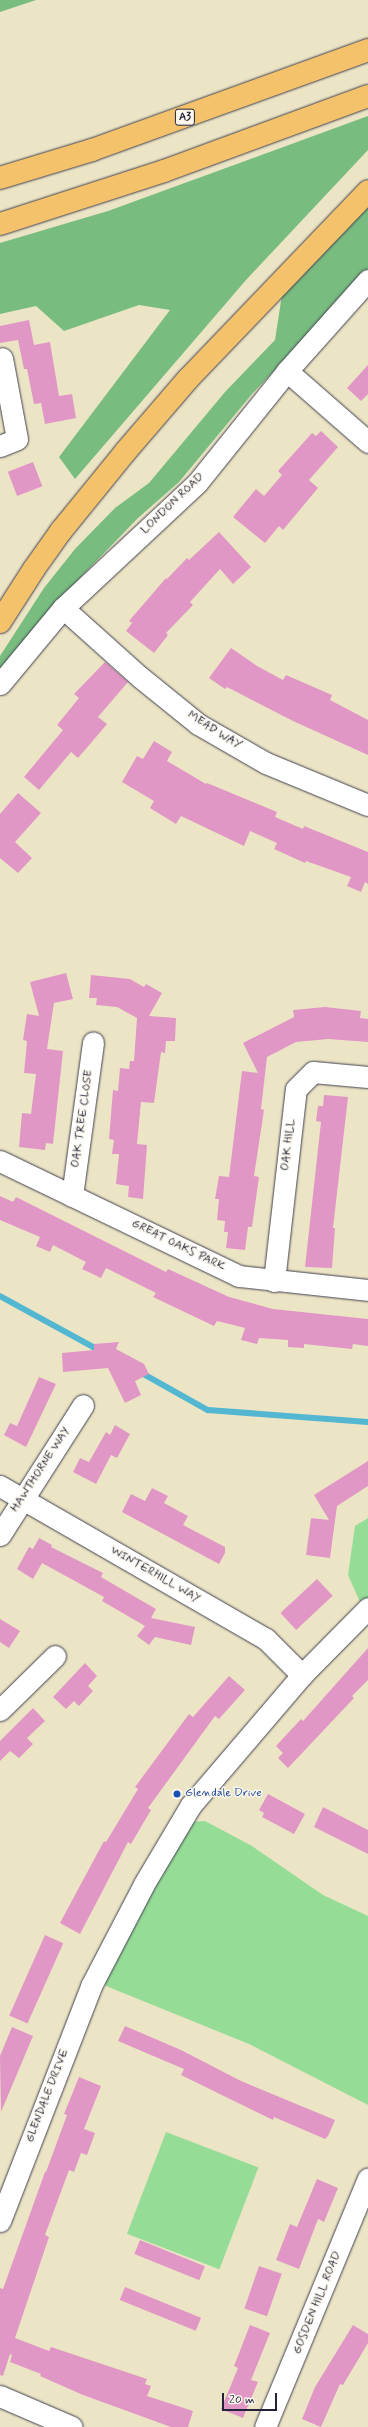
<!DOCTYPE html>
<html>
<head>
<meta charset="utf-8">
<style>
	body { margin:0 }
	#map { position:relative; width:368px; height:2427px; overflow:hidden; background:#ece5c5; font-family:Mynerve,sans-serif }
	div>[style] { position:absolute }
	.green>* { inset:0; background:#95dc96; transform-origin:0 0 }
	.forest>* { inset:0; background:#78bc7f }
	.stream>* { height:5.5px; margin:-2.75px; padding:0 2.75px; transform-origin:2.75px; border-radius:2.75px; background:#54b7d2 }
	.building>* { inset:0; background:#e197c5; transform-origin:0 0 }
	.roads { filter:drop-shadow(0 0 1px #403f50) drop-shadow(0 0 1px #403f50) }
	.minor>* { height:21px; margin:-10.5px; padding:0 10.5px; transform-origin:10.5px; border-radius:10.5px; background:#fff }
	.highway>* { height:22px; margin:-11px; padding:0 11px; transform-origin:11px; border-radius:11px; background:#f3c26a }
	.dots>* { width:11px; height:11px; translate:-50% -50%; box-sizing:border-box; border:2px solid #fbf7ec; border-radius:50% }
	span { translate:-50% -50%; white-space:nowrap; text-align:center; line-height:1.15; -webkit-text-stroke:3px #fbf7ec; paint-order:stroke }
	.shield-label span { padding:1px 3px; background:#fbf7ec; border:1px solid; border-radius:3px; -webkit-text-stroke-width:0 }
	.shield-label { font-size:11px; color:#22223b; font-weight:700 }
	.street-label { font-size:12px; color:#22223b }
	.transit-label { font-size:12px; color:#164399 }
	.left { translate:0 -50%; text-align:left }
	.scale { position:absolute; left:222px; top:2393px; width:55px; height:18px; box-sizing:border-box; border:2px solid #22223b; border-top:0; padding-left:5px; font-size:12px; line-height:14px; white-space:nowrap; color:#22223b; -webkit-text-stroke:3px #fbf7ec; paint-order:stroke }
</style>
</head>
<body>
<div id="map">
	<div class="green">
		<div style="clip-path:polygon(368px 1518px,368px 1608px,364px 1611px,348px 1575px,355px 1526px)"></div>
		<div style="clip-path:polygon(205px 1821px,252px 1846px,323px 1895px,368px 1916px,368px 2105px,249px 2044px,106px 1986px,104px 1971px,190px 1822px)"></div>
		<div style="left:166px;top:2132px;width:99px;height:109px;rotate:21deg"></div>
	</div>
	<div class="forest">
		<div style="clip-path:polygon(0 0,36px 0,0 12px)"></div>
		<div style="clip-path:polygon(368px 116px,368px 150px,246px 280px,75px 479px,59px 457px,170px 310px,139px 305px,64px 331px,36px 306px,0 314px,0 243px,108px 211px)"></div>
		<div style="clip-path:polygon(368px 205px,368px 271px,252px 394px,179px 482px,138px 518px,77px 581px,0 677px,0 656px,44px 588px,75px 549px,115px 508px,149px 483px,225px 392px,275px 340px,283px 288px)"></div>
	</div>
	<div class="stream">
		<div style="left:0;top:1296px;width:113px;rotate:28.6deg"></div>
		<div style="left:140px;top:1372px;width:78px;rotate:29.2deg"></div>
		<div style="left:208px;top:1410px;width:160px;rotate:4.3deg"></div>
	</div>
	<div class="building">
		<div style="clip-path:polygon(29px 320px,34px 345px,50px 342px,59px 396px,72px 394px,76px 418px,45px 424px,41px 403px,34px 404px,27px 369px,24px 369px,18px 340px,0 343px,0 326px)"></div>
		<div style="clip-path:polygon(368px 365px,368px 394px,361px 401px,347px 388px)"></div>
		<div style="clip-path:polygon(321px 431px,338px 447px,309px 480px,318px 488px,283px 530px,279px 526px,265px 543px,233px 517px,256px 489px,264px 496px,282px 475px,278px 471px,312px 433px,316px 436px)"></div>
		<div style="left:33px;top:462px;width:26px;height:27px;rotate:69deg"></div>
		<div style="clip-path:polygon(219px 532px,251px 567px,233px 584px,220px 569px,190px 602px,193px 605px,166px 633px,168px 635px,154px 653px,126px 631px,132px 623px,129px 621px,166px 578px,167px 579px,187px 558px,189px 560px)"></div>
		<div style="clip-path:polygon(231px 648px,257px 666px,283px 680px,286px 675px,332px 695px,330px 700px,368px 720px,368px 755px,293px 721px,227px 687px,225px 689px,209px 678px)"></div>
		<div style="clip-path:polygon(105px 662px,128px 682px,98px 717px,107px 724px,91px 743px,78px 758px,71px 752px,39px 790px,24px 777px,63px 730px,57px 725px,79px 698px,74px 694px)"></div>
		<div style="clip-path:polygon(154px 741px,172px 752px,167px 761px,206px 784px,207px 783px,277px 812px,275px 817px,303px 829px,304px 826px,368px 852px,368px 884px,365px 882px,361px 892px,347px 886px,351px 877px,306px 861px,305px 863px,274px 849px,277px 843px,250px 831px,244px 846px,181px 816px,176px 824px,150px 808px,154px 801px,122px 782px,137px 756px,143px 759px)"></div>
		<div style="clip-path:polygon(18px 793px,41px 813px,15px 842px,32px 858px,18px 873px,0 858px,0 814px)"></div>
		<div style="clip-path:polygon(66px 973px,73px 999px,54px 1003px,47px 1049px,63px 1051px,53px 1144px,46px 1143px,45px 1150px,19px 1147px,22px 1113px,31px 1114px,36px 1074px,24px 1073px,27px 1041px,23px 1040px,27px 1014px,39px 1016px,30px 982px)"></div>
		<div style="clip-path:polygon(91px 975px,130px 979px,144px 987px,146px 984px,162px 993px,149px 1016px,176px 1018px,175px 1041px,166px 1041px,165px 1053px,161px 1052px,154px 1103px,141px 1102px,137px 1144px,147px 1145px,143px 1199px,128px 1197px,129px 1186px,116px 1184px,119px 1154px,112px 1154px,114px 1140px,109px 1139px,113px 1090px,118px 1091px,120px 1068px,129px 1069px,130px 1061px,134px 1061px,137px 1018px,117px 1007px,96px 1005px,97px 998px,89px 998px)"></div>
		<div style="clip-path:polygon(325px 1007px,361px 1011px,360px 1018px,368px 1019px,368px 1042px,328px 1039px,296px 1042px,267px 1057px,261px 1109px,264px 1110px,254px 1176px,259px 1177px,252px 1227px,248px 1227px,245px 1250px,226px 1248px,228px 1232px,224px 1232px,225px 1221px,217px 1220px,219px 1199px,215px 1199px,219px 1176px,229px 1177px,242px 1071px,258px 1073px,243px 1043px,294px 1017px,293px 1010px)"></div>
		<div style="clip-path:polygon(324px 1095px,348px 1097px,333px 1228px,335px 1228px,332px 1268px,305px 1267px,321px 1122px,316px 1121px,318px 1106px,323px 1106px)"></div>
		<div style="clip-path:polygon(0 1196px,13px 1202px,16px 1197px,166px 1272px,168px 1269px,229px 1297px,273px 1309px,368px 1319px,368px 1346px,353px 1344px,352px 1349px,304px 1344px,304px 1348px,288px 1347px,288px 1340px,259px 1338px,257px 1344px,241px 1340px,245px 1328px,217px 1321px,214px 1326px,153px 1297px,156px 1293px,106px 1268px,101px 1278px,82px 1269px,86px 1262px,53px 1245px,50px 1252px,36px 1246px,40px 1237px,0 1220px)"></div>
		<div style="clip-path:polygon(119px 1342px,116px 1349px,144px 1364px,149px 1374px,135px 1381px,141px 1395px,125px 1403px,108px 1368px,63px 1372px,62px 1353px,94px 1350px,94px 1344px)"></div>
		<div style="clip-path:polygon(39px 1377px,56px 1384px,26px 1447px,4px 1435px,10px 1423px,17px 1426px)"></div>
		<div style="clip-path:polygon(115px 1425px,130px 1434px,117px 1458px,111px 1455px,96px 1484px,73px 1472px,80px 1458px,89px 1462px,106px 1432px,110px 1435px)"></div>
		<div style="clip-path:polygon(368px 1461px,368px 1486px,337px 1506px,330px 1558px,306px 1555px,311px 1518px,329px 1520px,314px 1495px)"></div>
		<div style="clip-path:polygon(152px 1488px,168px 1496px,164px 1503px,188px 1516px,183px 1525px,225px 1547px,225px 1553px,219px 1564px,122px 1512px,131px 1494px,145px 1501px)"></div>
		<div style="clip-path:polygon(39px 1538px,52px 1545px,51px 1547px,103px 1573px,101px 1577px,156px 1609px,151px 1618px,195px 1627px,191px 1645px,155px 1637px,149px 1645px,137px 1636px,145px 1626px,102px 1601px,104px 1597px,42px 1563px,33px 1579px,17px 1569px,29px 1547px,33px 1549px)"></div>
		<div style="left:317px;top:1579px;width:23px;height:50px;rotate:47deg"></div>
		<div style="clip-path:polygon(0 1619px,20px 1631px,9px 1648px,0 1642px)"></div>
		<div style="clip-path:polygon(368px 1648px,368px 1680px,352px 1696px,354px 1698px,288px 1768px,278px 1758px,283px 1753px,276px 1746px,301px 1719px,303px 1721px)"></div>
		<div style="clip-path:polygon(85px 1663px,97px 1676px,88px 1686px,93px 1691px,79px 1706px,74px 1701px,66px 1709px,53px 1697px)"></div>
		<div style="clip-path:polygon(229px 1676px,245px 1690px,219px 1719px,215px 1716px,148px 1808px,151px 1810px,131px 1844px,128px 1842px,80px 1934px,60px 1923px,104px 1841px,106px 1842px,138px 1789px,135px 1787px,189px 1714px,193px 1717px)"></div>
		<div style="clip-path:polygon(33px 1708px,45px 1721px,27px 1738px,33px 1744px,19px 1758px,10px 1751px,0 1761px,0 1741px)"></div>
		<div style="clip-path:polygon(268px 1794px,305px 1814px,294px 1834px,262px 1817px,264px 1813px,259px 1810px)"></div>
		<div style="clip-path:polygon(323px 1807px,368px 1830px,368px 1854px,314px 1827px)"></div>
		<div style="left:45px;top:1935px;width:20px;height:88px;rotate:24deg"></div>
		<div style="clip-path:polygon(125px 2026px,181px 2050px,241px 2081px,335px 2120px,328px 2136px,325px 2139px,274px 2117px,273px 2120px,181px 2075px,184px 2069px,118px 2041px)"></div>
		<div style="clip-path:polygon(12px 2027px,33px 2036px,1px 2112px,0 2056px)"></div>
		<div style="clip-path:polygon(79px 2077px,101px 2086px,84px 2129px,95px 2133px,87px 2155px,81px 2153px,74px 2172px,69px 2170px,45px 2235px,49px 2237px,15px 2338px,49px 2351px,51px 2347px,147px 2379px,145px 2384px,151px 2386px,147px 2396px,193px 2411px,188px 2427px,171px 2427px,83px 2395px,40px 2376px,41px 2374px,10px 2362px,12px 2355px,10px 2354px,3px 2376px,0 2375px,0 2288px,3px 2289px,45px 2172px,46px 2172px,67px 2115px,64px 2114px)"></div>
		<div style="clip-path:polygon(317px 2179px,338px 2188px,324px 2222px,318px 2219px,299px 2269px,276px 2260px,290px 2224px,297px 2227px)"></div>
		<div style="left:140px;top:2240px;width:70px;height:15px;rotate:22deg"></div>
		<div style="left:259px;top:2266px;width:24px;height:45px;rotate:19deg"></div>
		<div style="left:125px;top:2287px;width:82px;height:14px;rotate:22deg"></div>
		<div style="clip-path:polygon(250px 2325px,270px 2333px,251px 2380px,258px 2382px,243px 2418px,221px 2409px,238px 2368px,234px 2366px)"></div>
		<div style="clip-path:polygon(353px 2325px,368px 2334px,368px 2343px,343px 2385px,340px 2384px,321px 2427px,302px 2419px,315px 2387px)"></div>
	</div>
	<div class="roads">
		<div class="minor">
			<div style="left:287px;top:371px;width:108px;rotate:41.2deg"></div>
			<div style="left:0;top:446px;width:18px;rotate:-22deg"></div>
			<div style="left:17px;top:439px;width:82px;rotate:-100.5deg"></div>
			<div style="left:63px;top:608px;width:103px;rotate:41.9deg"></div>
			<div style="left:140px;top:677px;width:75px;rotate:39deg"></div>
			<div style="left:198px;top:724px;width:78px;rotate:29.8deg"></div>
			<div style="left:266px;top:763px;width:110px;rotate:22.4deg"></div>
			<div style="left:0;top:684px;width:99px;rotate:-50.3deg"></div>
			<div style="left:63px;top:608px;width:183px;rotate:-43deg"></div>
			<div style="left:197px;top:483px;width:144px;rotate:-51.2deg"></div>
			<div style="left:287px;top:371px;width:122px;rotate:-48.3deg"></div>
			<div style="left:0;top:1161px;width:265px;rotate:25.7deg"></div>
			<div style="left:239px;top:1276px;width:130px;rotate:6.2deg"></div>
			<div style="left:72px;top:1196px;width:155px;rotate:-82.2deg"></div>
			<div style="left:274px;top:1281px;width:193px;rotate:-83.5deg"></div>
			<div style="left:296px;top:1089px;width:24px;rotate:-45deg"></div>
			<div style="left:313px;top:1072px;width:55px;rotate:5.2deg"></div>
			<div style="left:0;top:1486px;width:307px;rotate:29.9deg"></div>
			<div style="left:266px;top:1639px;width:51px;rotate:45deg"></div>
			<div style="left:0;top:1535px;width:154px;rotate:-57.4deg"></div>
			<div style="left:0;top:1710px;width:77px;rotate:-44.5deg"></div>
			<div style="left:0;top:2221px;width:252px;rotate:-68.8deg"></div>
			<div style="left:91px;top:1986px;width:115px;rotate:-62.5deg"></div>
			<div style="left:144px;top:1884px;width:92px;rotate:-59.3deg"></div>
			<div style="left:191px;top:1805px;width:171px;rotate:-49.5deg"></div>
			<div style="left:302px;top:1675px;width:94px;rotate:-45.4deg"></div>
			<div style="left:0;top:2396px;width:78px;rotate:23.3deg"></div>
			<div style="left:265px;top:2427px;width:269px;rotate:-67.5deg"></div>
		</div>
		<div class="highway">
			<div style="left:0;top:178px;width:96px;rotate:-16.9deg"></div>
			<div style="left:92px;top:150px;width:294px;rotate:-19.9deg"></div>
			<div style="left:0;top:224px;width:172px;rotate:-17.9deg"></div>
			<div style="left:164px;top:171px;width:217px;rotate:-20.2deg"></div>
			<div style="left:0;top:622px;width:63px;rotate:-57.3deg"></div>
			<div style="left:34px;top:569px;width:47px;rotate:-54.6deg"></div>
			<div style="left:61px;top:531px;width:103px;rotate:-50.9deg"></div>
			<div style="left:126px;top:451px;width:95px;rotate:-49.3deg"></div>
			<div style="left:188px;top:379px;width:260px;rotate:-46.2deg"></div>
		</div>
	</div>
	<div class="dots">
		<div style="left:177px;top:1794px;background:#1a4fb4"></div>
	</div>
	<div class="shield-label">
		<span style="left:185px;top:117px">A3</span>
	</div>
	<div class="street-label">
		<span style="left:173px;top:504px;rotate:-44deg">LONDON ROAD</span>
		<span style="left:214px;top:731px;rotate:32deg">MEAD WAY</span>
		<span style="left:83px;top:1119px;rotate:-82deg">OAK TREE CLOSE</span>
		<span style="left:289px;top:1145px;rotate:-83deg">OAK HILL</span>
		<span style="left:178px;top:1246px;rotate:26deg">GREAT OAKS PARK</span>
		<span style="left:41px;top:1470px;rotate:-57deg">HAWTHORNE WAY</span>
		<span style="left:155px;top:1575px;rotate:30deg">WINTERHILL WAY</span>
		<span style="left:48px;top:2096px;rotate:-69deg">GLENDALE DRIVE</span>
		<span style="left:318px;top:2303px;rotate:-68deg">GOSDEN HILL ROAD</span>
	</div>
	<div class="transit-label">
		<span class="left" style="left:185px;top:1794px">Glendale Drive</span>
	</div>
	<div class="scale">20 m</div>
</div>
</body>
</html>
